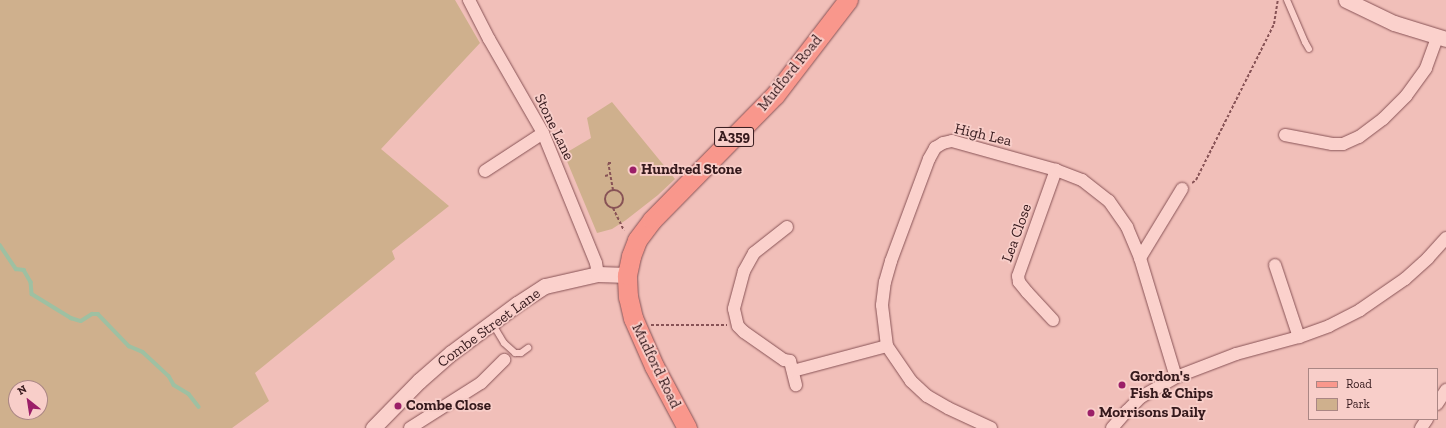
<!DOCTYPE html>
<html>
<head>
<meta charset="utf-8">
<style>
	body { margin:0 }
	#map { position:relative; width:1446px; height:428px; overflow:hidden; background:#f1bfb9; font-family:"Zilla Slab",serif }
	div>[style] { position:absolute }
	.green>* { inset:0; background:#cfb08d }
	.stream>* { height:3.5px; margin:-1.75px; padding:0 1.75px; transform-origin:1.75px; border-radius:1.75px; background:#9ec0a2 }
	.path>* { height:2px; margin-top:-1px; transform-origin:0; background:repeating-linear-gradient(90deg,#885356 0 3px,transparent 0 5px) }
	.path>.ring { margin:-1px; padding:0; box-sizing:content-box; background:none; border:2px solid #885356; border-radius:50% }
	.roads { filter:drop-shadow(0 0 1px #885356) drop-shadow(0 0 1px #885356) }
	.service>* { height:6px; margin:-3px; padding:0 3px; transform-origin:3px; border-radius:3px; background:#fbd1cc }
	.minor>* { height:12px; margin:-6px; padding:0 6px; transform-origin:6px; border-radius:6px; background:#fbd1cc }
	.tertiary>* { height:15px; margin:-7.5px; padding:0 7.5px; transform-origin:7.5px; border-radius:7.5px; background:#fbd1cc }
	.primary>* { height:19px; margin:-9.5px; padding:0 9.5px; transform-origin:9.5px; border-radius:9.5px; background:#f9978c }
	.dots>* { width:11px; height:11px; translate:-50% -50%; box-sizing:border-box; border:2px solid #f8cec9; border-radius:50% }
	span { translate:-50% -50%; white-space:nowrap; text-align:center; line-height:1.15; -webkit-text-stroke:3.5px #f8cec9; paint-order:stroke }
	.shield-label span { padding:1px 3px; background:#f8cec9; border:1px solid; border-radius:3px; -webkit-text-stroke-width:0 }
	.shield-label { font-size:14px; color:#35191c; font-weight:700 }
	.street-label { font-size:15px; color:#35191c }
	.poi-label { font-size:15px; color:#35191c; font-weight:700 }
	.left { translate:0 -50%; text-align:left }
	.legend { position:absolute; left:1308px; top:368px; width:130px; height:52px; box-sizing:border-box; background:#f8cec9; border:1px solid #aa8684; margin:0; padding:5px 7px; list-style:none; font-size:12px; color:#35191c }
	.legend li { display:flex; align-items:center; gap:8px; height:20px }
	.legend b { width:20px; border:1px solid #aa8684 }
	.north { position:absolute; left:8px; top:380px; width:40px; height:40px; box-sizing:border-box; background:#f8cec9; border:1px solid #aa8684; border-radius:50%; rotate:330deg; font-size:11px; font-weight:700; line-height:16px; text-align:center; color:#35191c }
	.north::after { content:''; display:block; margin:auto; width:14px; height:18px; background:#9b1f68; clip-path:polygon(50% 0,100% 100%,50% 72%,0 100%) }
</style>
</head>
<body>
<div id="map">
	<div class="green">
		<div style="clip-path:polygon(evenodd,0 0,455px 0,480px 43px,381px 149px,449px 206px,392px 251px,395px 259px,255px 373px,269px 401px,232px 428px,0 428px,0 0,16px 388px,40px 388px,40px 412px,16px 412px,16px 388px)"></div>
		<div style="clip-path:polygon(612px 102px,675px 179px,658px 195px,626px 220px,612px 229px,597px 233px,564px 154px,591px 138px,587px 118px)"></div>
	</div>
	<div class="stream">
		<div style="left:0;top:245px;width:29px;rotate:56deg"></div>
		<div style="left:16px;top:269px;width:8px;rotate:7deg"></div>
		<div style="left:24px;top:270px;width:14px;rotate:60deg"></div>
		<div style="left:31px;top:282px;width:12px;rotate:85deg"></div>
		<div style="left:32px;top:294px;width:46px;rotate:31.6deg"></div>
		<div style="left:71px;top:318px;width:10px;rotate:17deg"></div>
		<div style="left:81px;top:321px;width:13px;rotate:-32deg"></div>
		<div style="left:92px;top:314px;width:6px"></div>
		<div style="left:98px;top:314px;width:45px;rotate:45.9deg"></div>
		<div style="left:129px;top:346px;width:15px;rotate:23deg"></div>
		<div style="left:143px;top:352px;width:35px;rotate:43deg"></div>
		<div style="left:169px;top:376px;width:10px;rotate:61deg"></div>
		<div style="left:174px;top:385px;width:17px;rotate:31deg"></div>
		<div style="left:189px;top:394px;width:16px;rotate:52deg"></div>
	</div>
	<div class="path">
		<div style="left:605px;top:176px;width:4px;rotate:-14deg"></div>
		<div style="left:1192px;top:183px;width:5px;rotate:-37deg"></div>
		<div style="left:1196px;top:180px;width:174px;rotate:-63.4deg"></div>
		<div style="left:1274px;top:24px;width:24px;rotate:-81deg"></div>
		<div class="ring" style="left:605px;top:190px;width:16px;height:16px"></div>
		<div style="left:613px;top:190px;width:27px;rotate:-100deg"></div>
		<div style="left:608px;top:163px;width:5px"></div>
		<div style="left:613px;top:208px;width:25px;rotate:64deg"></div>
		<div style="left:651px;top:325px;width:76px"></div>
	</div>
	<div class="roads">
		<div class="service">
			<div style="left:1287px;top:0;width:46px;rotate:66.8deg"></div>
			<div style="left:1305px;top:42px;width:8px;rotate:60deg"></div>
			<div style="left:492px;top:323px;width:23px;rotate:59deg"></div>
			<div style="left:504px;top:343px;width:15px;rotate:42deg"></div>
			<div style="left:515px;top:353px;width:6px"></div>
			<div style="left:521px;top:353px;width:9px;rotate:-36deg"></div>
		</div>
		<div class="minor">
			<div style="left:469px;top:0;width:44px;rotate:62.9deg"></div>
			<div style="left:489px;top:39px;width:108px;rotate:60.1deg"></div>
			<div style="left:543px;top:133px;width:140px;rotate:67.8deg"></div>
			<div style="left:596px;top:263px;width:11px;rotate:80deg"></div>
			<div style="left:1285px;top:135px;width:48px;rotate:10.8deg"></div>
			<div style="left:1332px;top:144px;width:11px"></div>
			<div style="left:1343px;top:144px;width:17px;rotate:-24deg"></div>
			<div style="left:1359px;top:137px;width:30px;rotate:-37deg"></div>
			<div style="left:1383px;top:119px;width:33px;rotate:-45deg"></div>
			<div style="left:1406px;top:96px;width:34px;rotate:-54deg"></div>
			<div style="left:1426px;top:68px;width:33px;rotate:-70deg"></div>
			<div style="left:485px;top:171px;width:69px;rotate:-33.2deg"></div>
			<div style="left:787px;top:227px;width:42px;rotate:141.8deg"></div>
			<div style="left:754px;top:253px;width:21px;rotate:119deg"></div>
			<div style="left:744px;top:271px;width:39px;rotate:105deg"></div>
			<div style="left:734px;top:309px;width:17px;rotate:77deg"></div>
			<div style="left:738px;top:326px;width:8px;rotate:45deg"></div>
			<div style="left:744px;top:332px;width:49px;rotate:35deg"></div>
			<div style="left:784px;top:360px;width:6px;rotate:9deg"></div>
			<div style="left:790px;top:361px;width:25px;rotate:76deg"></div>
			<div style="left:1140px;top:258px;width:81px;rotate:-58.7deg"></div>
			<div style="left:1275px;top:265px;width:76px;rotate:71.6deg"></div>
			<div style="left:1053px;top:320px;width:38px;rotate:-133deg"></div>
			<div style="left:1027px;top:292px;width:13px;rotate:-129deg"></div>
			<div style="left:1019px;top:282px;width:6px;rotate:-99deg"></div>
			<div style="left:1018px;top:276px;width:113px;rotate:-70.3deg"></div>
			<div style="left:793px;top:371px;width:97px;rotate:-14.9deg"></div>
			<div style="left:1437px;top:404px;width:17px;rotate:-57deg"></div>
			<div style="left:410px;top:428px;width:84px;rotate:-32.4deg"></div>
			<div style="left:481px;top:383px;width:33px;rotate:-45deg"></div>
			<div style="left:991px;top:428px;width:47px;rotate:-155.1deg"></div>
			<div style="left:948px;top:408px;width:24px;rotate:-150deg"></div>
			<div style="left:927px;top:396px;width:22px;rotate:-137deg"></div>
			<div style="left:911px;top:381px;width:42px;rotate:-124.4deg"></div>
			<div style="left:887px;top:346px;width:41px;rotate:-97deg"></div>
			<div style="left:882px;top:305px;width:23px;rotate:-83deg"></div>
			<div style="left:885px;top:282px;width:22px;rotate:-74deg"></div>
			<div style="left:891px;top:261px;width:109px;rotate:-69.6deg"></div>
			<div style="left:929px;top:159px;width:13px;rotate:-61deg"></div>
			<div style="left:935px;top:148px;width:9px;rotate:-32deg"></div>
			<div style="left:943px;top:143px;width:9px;rotate:-13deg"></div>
			<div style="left:952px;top:141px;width:108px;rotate:15.6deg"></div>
			<div style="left:1056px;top:170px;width:28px;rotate:21deg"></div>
			<div style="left:1082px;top:180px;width:34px;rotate:38deg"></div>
			<div style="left:1109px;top:201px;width:32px;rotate:55deg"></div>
			<div style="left:1127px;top:227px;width:34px;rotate:67deg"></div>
			<div style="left:1140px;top:258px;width:124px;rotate:73.2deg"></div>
			<div style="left:1112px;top:428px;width:23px;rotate:-49deg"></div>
			<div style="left:1127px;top:411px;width:20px;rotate:-45deg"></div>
			<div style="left:1141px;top:397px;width:40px;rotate:-29.7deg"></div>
			<div style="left:1176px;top:377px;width:64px;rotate:-21deg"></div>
			<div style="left:1236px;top:354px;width:65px;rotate:-15.1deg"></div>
			<div style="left:1299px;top:337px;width:32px;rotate:-20deg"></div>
			<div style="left:1329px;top:326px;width:35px;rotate:-27deg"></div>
			<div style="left:1360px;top:310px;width:55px;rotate:-34.6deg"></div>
			<div style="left:1405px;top:279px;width:31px;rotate:-42deg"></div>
			<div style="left:1428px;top:258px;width:27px;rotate:-48deg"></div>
			<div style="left:1421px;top:428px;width:11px;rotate:-56deg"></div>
		</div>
		<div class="tertiary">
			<div style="left:1346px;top:0;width:53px;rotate:25.6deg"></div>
			<div style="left:1394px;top:23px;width:54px;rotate:17.1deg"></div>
			<div style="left:373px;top:428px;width:66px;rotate:-45.6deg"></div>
			<div style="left:419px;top:381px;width:43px;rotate:-41.2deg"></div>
			<div style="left:451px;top:353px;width:82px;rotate:-36.6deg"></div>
			<div style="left:517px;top:304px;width:33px;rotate:-33deg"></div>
			<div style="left:545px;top:286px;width:54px;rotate:-12.8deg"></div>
			<div style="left:598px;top:274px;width:29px;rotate:2deg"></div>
		</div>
		<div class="primary">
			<div style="left:687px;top:428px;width:70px;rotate:-118deg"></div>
			<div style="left:654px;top:366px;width:52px;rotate:-113.6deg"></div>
			<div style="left:633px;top:318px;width:22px;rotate:-103deg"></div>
			<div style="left:628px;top:297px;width:22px;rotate:-93deg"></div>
			<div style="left:627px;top:275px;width:19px;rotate:-78deg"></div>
			<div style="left:631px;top:256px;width:17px;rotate:-69deg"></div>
			<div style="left:637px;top:240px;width:25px;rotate:-53deg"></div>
			<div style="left:652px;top:220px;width:175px;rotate:-45.5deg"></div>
			<div style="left:775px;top:95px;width:120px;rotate:-52.5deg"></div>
		</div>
	</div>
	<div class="dots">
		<div style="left:633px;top:170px;background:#9b1f68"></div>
		<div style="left:1122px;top:385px;background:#9b1f68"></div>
		<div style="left:398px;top:406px;background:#9b1f68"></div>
		<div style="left:1091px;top:413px;background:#9b1f68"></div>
	</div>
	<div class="shield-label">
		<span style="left:734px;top:137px">A359</span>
	</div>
	<div class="street-label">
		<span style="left:790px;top:73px;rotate:-51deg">Mudford Road</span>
		<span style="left:554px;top:127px;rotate:64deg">Stone Lane</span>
		<span style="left:983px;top:135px;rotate:13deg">High Lea</span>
		<span style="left:1017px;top:233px;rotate:-70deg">Lea Close</span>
		<span style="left:489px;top:328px;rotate:-36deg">Combe Street Lane</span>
		<span style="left:656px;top:366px;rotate:64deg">Mudford Road</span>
	</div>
	<div class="poi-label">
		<span class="left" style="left:641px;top:170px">Hundred Stone</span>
		<span class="left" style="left:1130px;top:385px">Gordon's<br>Fish &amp; Chips</span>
		<span class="left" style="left:406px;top:406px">Combe Close</span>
		<span class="left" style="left:1099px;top:413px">Morrisons Daily</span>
	</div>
	<ul class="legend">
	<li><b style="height:5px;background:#f9978c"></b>Road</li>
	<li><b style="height:11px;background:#cfb08d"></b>Park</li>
	</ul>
	<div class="north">N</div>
</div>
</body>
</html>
